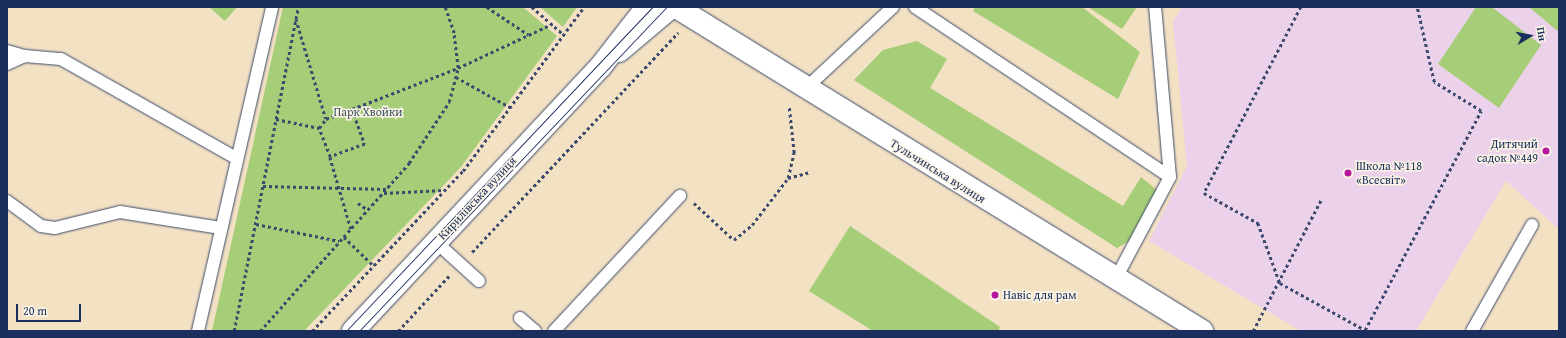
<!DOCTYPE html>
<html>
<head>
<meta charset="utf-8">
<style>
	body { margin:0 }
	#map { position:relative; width:1566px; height:338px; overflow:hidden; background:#f3e1c4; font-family:"Gentium Book Plus",serif }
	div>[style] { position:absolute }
	.built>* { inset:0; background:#ecd1ea }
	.green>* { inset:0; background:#a6cd77 }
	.path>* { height:2.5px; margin-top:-1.25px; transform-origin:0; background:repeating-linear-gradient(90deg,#3b4a6d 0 3px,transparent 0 6px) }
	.roads { filter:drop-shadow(0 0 1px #3b4a6d) drop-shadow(0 0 1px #3b4a6d) }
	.lane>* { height:12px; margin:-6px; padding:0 6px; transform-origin:6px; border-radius:6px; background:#fff }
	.street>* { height:22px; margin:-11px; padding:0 11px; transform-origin:11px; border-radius:11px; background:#fff }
	.secondary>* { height:22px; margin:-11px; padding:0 11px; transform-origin:11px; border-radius:11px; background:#fff }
	.tram>* { height:1px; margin:-0.5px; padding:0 0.5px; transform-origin:0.5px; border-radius:0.5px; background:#1b2f5e }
	.dots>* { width:11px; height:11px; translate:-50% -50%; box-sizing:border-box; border:2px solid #fcf5e5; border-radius:50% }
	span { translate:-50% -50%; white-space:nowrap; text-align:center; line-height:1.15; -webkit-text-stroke:3px #fcf5e5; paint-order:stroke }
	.park-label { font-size:12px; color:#3e5664 }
	.poi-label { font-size:12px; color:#1b2f5e }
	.right { translate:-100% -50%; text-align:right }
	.left { translate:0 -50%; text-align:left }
	.street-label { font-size:12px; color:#1b2f5e }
	.frame { position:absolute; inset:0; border:8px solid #1b2f5e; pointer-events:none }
	.north { position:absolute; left:1510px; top:16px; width:40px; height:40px; -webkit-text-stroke:3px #fcf5e5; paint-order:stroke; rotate:80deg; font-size:11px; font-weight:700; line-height:16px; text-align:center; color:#1b2f5e }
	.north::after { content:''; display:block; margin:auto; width:14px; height:18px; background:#1b2f5e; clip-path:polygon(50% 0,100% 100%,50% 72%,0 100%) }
	.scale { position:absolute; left:16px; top:304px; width:65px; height:18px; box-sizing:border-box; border:2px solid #1b2f5e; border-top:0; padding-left:5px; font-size:12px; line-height:14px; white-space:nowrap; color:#1b2f5e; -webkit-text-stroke:3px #fcf5e5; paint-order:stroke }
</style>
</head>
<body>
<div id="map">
	<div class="built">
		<div style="clip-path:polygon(1182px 7px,1559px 7px,1559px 229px,1506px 181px,1416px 331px,1301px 331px,1149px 241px,1187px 166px,1173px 22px)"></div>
	</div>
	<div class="green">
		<div style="clip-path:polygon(209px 7px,237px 7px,225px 21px)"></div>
		<div style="clip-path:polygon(283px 7px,523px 7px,557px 36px,461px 167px,304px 331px,212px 331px)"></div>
		<div style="clip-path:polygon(540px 7px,577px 7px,563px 27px)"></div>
		<div style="clip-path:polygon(975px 7px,1082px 7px,1140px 52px,1118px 99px,973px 11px)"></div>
		<div style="clip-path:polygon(1088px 7px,1137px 7px,1122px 29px)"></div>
		<div style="clip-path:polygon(1476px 7px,1492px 7px,1541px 45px,1499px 108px,1438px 64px)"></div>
		<div style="clip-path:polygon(1529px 7px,1559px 7px,1559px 31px,1555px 29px)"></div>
		<div style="clip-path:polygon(917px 41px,947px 59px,930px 88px,1123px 206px,1141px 177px,1158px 191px,1131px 240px,1117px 248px,854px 80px,883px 50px)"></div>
		<div style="clip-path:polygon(850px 226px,1000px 327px,998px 331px,873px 331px,809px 291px)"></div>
	</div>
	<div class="path">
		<div style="left:487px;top:7px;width:50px;rotate:33.7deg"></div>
		<div style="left:532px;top:7px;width:41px;rotate:41.1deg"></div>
		<div style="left:1301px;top:7px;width:210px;rotate:117.5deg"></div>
		<div style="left:1204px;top:193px;width:62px;rotate:29.1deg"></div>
		<div style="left:1258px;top:223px;width:64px;rotate:69.9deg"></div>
		<div style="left:1280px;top:283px;width:97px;rotate:28.9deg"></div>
		<div style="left:1365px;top:330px;width:248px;rotate:-62.1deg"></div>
		<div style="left:1481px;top:111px;width:55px;rotate:-148.3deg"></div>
		<div style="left:1434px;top:82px;width:77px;rotate:-102.8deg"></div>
		<div style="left:296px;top:19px;width:104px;rotate:73.3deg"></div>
		<div style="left:456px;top:77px;width:62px;rotate:29.1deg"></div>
		<div style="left:352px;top:109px;width:114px;rotate:-21.1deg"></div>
		<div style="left:458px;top:68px;width:104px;rotate:-25.1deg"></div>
		<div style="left:352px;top:109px;width:37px;rotate:70deg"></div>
		<div style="left:365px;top:144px;width:37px;rotate:160deg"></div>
		<div style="left:330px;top:157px;width:31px;rotate:-111deg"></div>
		<div style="left:319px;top:128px;width:11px;rotate:-52deg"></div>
		<div style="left:326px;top:119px;width:28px;rotate:-21deg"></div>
		<div style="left:276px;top:119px;width:44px;rotate:11.8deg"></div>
		<div style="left:330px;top:157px;width:75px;rotate:73.7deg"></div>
		<div style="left:788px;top:178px;width:23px;rotate:-15deg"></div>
		<div style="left:263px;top:186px;width:123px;rotate:1.4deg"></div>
		<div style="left:384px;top:193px;width:60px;rotate:-2.9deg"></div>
		<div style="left:358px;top:203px;width:12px;rotate:35deg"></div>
		<div style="left:694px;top:203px;width:54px;rotate:42.8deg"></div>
		<div style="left:734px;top:240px;width:23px;rotate:-40deg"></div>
		<div style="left:752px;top:225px;width:59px;rotate:-52.5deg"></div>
		<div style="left:788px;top:178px;width:26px;rotate:-77deg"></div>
		<div style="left:794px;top:153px;width:46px;rotate:-96.2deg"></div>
		<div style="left:256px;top:224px;width:85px;rotate:11.6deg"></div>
		<div style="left:344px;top:237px;width:42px;rotate:44deg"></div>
		<div style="left:472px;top:252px;width:301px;rotate:-46.8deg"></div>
		<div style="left:234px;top:331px;width:330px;rotate:-78.8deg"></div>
		<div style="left:260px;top:331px;width:225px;rotate:-48.4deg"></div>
		<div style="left:409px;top:163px;width:73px;rotate:-56.7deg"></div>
		<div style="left:449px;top:102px;width:35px;rotate:-75deg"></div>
		<div style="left:458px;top:68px;width:35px;rotate:-97deg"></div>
		<div style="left:454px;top:33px;width:28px;rotate:-109deg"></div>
		<div style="left:312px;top:331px;width:220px;rotate:-46.7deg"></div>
		<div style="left:463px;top:171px;width:204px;rotate:-53.6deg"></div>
		<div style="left:398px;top:331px;width:75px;rotate:-47.2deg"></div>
		<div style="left:1253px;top:331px;width:148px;rotate:-62.6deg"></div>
	</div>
	<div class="roads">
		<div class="lane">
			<div style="left:915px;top:7px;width:306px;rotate:33.7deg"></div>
			<div style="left:7px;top:51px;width:19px;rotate:16deg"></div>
			<div style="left:7px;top:64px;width:20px;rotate:-24deg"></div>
			<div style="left:25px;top:56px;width:36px;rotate:5deg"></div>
			<div style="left:61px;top:59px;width:201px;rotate:29.5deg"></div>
			<div style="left:805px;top:89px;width:120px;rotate:-43deg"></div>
			<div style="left:7px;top:201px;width:42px;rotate:36.3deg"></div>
			<div style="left:41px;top:226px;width:14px;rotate:8deg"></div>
			<div style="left:55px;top:228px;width:67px;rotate:-13.8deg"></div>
			<div style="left:120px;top:212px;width:102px;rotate:9deg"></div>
			<div style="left:436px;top:242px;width:58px;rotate:42.2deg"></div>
			<div style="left:1115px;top:280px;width:117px;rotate:-61.9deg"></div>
			<div style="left:1170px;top:177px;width:171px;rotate:-95deg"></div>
			<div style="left:520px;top:318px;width:20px;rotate:41deg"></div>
			<div style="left:198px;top:331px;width:332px;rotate:-77.1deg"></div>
			<div style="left:554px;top:331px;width:185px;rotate:-47deg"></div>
			<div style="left:1472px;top:331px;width:122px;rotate:-60.5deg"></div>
		</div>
		<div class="street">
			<div style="left:676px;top:7px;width:618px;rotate:31.63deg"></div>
			<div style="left:619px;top:51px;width:68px;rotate:-40.2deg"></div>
		</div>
		<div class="secondary">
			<div style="left:353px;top:331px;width:363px;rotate:-46.9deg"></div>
			<div style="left:601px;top:66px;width:75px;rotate:-52.1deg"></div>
		</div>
	</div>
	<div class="tram">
		<div style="left:346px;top:331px;width:446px;rotate:-46.6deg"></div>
		<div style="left:359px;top:331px;width:446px;rotate:-46.5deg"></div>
	</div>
	<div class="dots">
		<div style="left:1546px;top:151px;background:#b5179e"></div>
		<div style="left:1348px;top:173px;background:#b5179e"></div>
		<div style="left:995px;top:295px;background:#b5179e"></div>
	</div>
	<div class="park-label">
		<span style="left:368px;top:112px">Парк Хвойки</span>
	</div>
	<div class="poi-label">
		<span class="right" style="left:1538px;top:151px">Дитячий<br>садок №449</span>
		<span class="left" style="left:1356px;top:173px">Школа №118<br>«Всесвіт»</span>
		<span class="left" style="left:1003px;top:295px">Навіс для рам</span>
	</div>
	<div class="street-label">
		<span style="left:938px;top:171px;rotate:32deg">Тульчинська вулиця</span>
		<span style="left:477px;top:198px;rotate:-47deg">Кирилівська вулиця</span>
	</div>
	<div class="frame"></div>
	<div class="north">Пн</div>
	<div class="scale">20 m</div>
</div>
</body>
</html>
